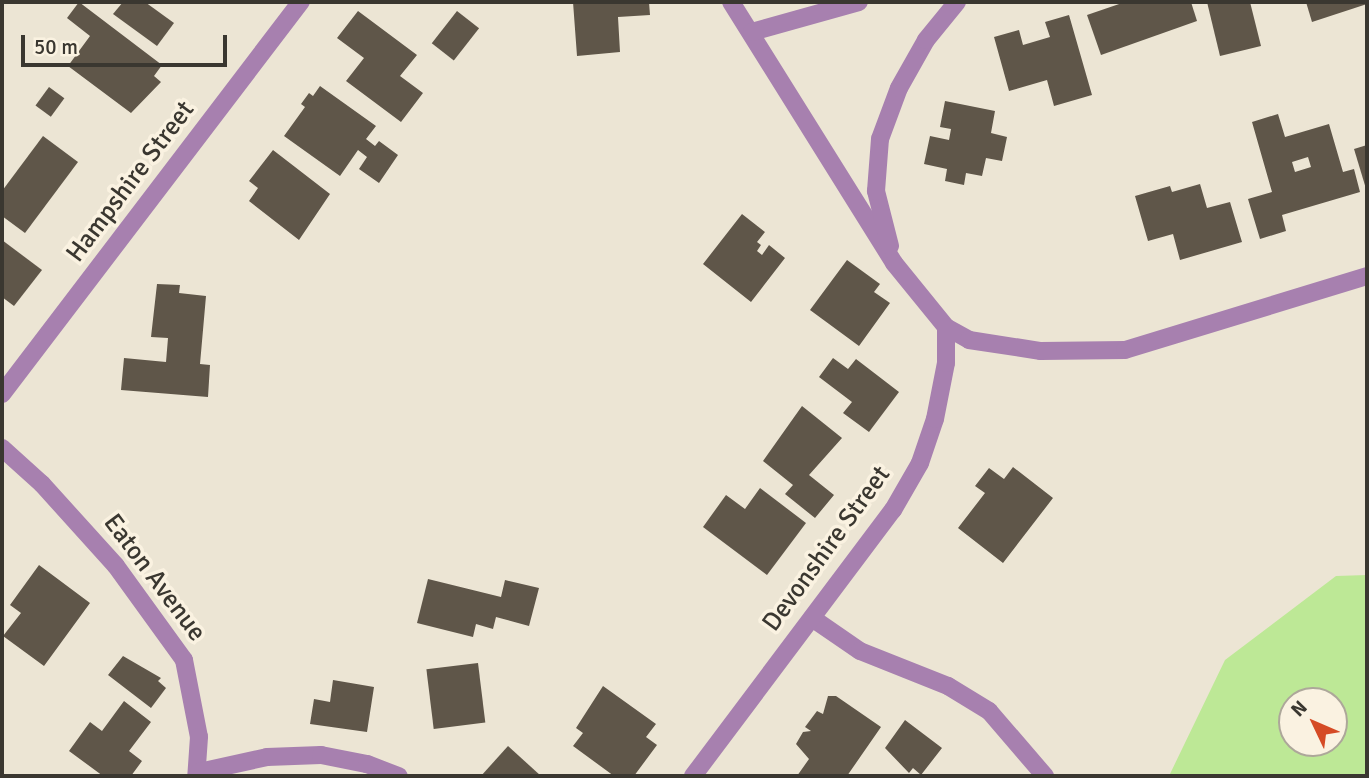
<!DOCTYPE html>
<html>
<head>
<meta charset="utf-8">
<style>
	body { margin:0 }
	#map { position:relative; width:1369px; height:778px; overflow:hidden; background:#ece5d4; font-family:Signika,sans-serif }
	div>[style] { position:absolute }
	.green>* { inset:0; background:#bde896 }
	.building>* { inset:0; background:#5f5649; transform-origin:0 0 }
	.minor>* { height:18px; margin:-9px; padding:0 9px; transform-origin:9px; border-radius:9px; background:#a780af }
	span { translate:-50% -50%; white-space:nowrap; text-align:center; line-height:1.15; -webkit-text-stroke:7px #faf2e1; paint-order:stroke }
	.street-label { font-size:26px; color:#3a3730 }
	.frame { position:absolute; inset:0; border:4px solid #3a3730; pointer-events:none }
	.north { position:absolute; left:1278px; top:687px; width:70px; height:70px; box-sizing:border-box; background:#faf2e1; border:2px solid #ada79a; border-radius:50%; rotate:314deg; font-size:19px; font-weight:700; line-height:28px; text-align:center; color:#3a3730 }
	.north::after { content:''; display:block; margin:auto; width:24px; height:32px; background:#d54b25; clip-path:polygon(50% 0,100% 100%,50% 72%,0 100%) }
	.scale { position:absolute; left:21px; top:35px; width:206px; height:32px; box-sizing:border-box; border:4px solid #3a3730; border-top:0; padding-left:9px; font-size:21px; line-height:24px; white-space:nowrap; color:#3a3730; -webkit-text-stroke:5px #faf2e1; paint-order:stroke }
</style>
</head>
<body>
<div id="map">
	<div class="green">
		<div style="clip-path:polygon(evenodd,1367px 575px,1367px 776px,1169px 776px,1225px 660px,1336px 576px,1367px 575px,1292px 701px,1334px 701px,1334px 743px,1292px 743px,1292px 701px)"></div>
	</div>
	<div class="building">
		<div style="clip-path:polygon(79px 2px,162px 65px,154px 76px,161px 82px,131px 113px,68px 66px,90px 36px,67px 18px)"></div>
		<div style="clip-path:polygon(123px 2px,145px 2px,174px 23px,157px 46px,113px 14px)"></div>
		<div style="clip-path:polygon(573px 2px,649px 2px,650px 15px,618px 17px,620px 52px,577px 56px)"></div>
		<div style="clip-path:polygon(1125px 2px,1191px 2px,1197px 21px,1101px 55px,1087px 15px)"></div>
		<div style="clip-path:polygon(1207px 2px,1250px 2px,1261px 46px,1220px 56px)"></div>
		<div style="clip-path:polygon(1306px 2px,1367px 2px,1367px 4px,1312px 22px)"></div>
		<div style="clip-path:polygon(358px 11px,417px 55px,400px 76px,423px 93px,401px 122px,346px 81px,364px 58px,337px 38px)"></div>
		<div style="left:457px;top:11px;width:28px;height:41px;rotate:38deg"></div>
		<div style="clip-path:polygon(1069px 15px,1092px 95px,1054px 106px,1047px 80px,1009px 91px,994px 37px,1019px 30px,1023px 45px,1050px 37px,1045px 22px)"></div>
		<div style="clip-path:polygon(320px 86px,376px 126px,366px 139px,375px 146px,379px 141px,398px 155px,379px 183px,359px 169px,367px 157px,358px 150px,340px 176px,284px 136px,305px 107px,301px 104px,309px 93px,313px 96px)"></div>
		<div style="left:49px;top:87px;width:19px;height:23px;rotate:36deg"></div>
		<div style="clip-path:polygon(945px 101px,995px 111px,991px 133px,1007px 137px,1002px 161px,986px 158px,982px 176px,966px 173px,964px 185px,945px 181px,947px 169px,924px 164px,930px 136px,949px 140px,951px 129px,940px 127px)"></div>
		<div style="clip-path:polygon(evenodd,1278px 114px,1285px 137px,1329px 124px,1343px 172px,1354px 169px,1360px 192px,1282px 215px,1286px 231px,1260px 239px,1248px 199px,1272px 192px,1252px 122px,1278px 114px,1308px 157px,1311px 167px,1295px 172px,1292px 162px,1308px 157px)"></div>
		<div style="clip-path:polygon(43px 136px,78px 162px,25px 233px,2px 216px,2px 191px)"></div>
		<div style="clip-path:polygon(1367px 145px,1367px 192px,1354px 149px)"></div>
		<div style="clip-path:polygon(273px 150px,330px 194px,299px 240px,249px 201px,258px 188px,249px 181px)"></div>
		<div style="clip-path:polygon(1200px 184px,1207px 208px,1230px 202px,1242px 242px,1180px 260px,1173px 234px,1148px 241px,1135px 196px,1170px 186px,1172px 192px)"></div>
		<div style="clip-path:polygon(742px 214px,765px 232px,757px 242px,761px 245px,757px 251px,762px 255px,769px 245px,785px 258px,751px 302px,703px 264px)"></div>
		<div style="clip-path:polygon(2px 240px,42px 270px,14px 306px,2px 297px)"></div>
		<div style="clip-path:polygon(847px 260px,880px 284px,874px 292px,890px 303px,859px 346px,810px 310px)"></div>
		<div style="clip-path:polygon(157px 284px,180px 285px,179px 293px,206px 296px,200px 364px,210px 365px,208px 397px,121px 390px,124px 358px,166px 362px,168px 338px,151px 337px)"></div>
		<div style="clip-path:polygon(833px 358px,848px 369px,856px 359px,899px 392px,869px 432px,843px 413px,852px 402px,819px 377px)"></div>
		<div style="clip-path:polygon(802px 406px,842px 438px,809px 475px,834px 495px,815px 518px,785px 494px,793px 485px,763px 461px)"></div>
		<div style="clip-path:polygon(1013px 467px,1053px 498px,1003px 563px,958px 528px,985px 493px,975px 486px,989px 468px,1004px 479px)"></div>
		<div style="clip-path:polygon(760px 488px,806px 523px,767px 575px,703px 527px,726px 495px,745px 509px)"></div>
		<div style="clip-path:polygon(39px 565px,90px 603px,44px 666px,3px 636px,21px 613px,10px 605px)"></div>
		<div style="clip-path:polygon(428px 579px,501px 597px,505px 580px,539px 588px,529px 626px,496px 617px,493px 629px,476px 624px,473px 637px,417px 623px)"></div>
		<div style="clip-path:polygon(123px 656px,161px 678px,158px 681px,166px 688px,151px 708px,108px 675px)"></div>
		<div style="left:478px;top:663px;width:60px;height:52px;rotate:83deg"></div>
		<div style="clip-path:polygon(333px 680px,374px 687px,367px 732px,310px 724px,314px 699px,330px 702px)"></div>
		<div style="clip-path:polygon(603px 686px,656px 724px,646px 737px,657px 745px,634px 776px,614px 776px,573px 746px,583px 733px,576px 728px)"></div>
		<div style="clip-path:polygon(828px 696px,836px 696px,881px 727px,847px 776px,797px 776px,809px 759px,796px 744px,803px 732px,811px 731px,805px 727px,817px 711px,823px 714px)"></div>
		<div style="clip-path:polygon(124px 701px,151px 722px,129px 751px,142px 761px,131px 776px,103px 776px,69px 751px,90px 722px,102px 731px)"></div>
		<div style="clip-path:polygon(905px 720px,942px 748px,921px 775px,913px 768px,909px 773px,885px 748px)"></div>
		<div style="clip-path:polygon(508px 746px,541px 776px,481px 776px)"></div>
	</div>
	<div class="minor">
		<div style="left:731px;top:2px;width:308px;rotate:58deg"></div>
		<div style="left:894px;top:263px;width:82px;rotate:50.9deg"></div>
		<div style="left:946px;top:327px;width:26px;rotate:29deg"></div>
		<div style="left:969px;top:340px;width:73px;rotate:8.7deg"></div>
		<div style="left:1041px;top:351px;width:84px;rotate:-0.7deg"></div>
		<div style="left:1125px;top:350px;width:253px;rotate:-17deg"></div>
		<div style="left:752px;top:32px;width:111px;rotate:-15.7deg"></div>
		<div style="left:890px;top:246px;width:57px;rotate:-104.3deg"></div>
		<div style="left:876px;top:191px;width:52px;rotate:-85.6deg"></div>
		<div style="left:880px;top:139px;width:54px;rotate:-69.6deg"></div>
		<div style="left:899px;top:88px;width:55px;rotate:-60.6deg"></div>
		<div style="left:926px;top:40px;width:49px;rotate:-50.8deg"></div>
		<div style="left:2px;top:394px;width:493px;rotate:-52.7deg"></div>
		<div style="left:2px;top:448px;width:54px;rotate:42deg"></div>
		<div style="left:42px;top:484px;width:110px;rotate:47.9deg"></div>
		<div style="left:116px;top:566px;width:116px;rotate:54.1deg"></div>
		<div style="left:184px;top:660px;width:78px;rotate:79deg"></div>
		<div style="left:199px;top:737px;width:39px;rotate:94deg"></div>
		<div style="left:812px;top:618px;width:58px;rotate:34.5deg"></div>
		<div style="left:860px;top:651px;width:95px;rotate:21.7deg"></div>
		<div style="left:948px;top:686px;width:48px;rotate:31.4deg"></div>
		<div style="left:989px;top:711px;width:86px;rotate:49.3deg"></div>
		<div style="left:199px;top:772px;width:70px;rotate:-12.4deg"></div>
		<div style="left:267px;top:757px;width:54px;rotate:-2.1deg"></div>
		<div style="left:321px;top:755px;width:47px;rotate:11.1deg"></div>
		<div style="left:367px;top:764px;width:34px;rotate:21deg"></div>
		<div style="left:693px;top:776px;width:333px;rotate:-53.1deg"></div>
		<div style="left:893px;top:510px;width:54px;rotate:-60.1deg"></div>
		<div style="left:920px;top:463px;width:46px;rotate:-71.2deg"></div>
		<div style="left:935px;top:419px;width:57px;rotate:-78.9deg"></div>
		<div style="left:946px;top:363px;width:36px;rotate:-90deg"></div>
	</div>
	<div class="street-label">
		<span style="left:131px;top:182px;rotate:-53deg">Hampshire Street</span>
		<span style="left:827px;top:549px;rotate:-54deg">Devonshire Street</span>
		<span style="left:154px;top:578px;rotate:53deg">Eaton Avenue</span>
	</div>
	<div class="frame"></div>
	<div class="north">N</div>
	<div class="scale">50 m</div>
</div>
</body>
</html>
